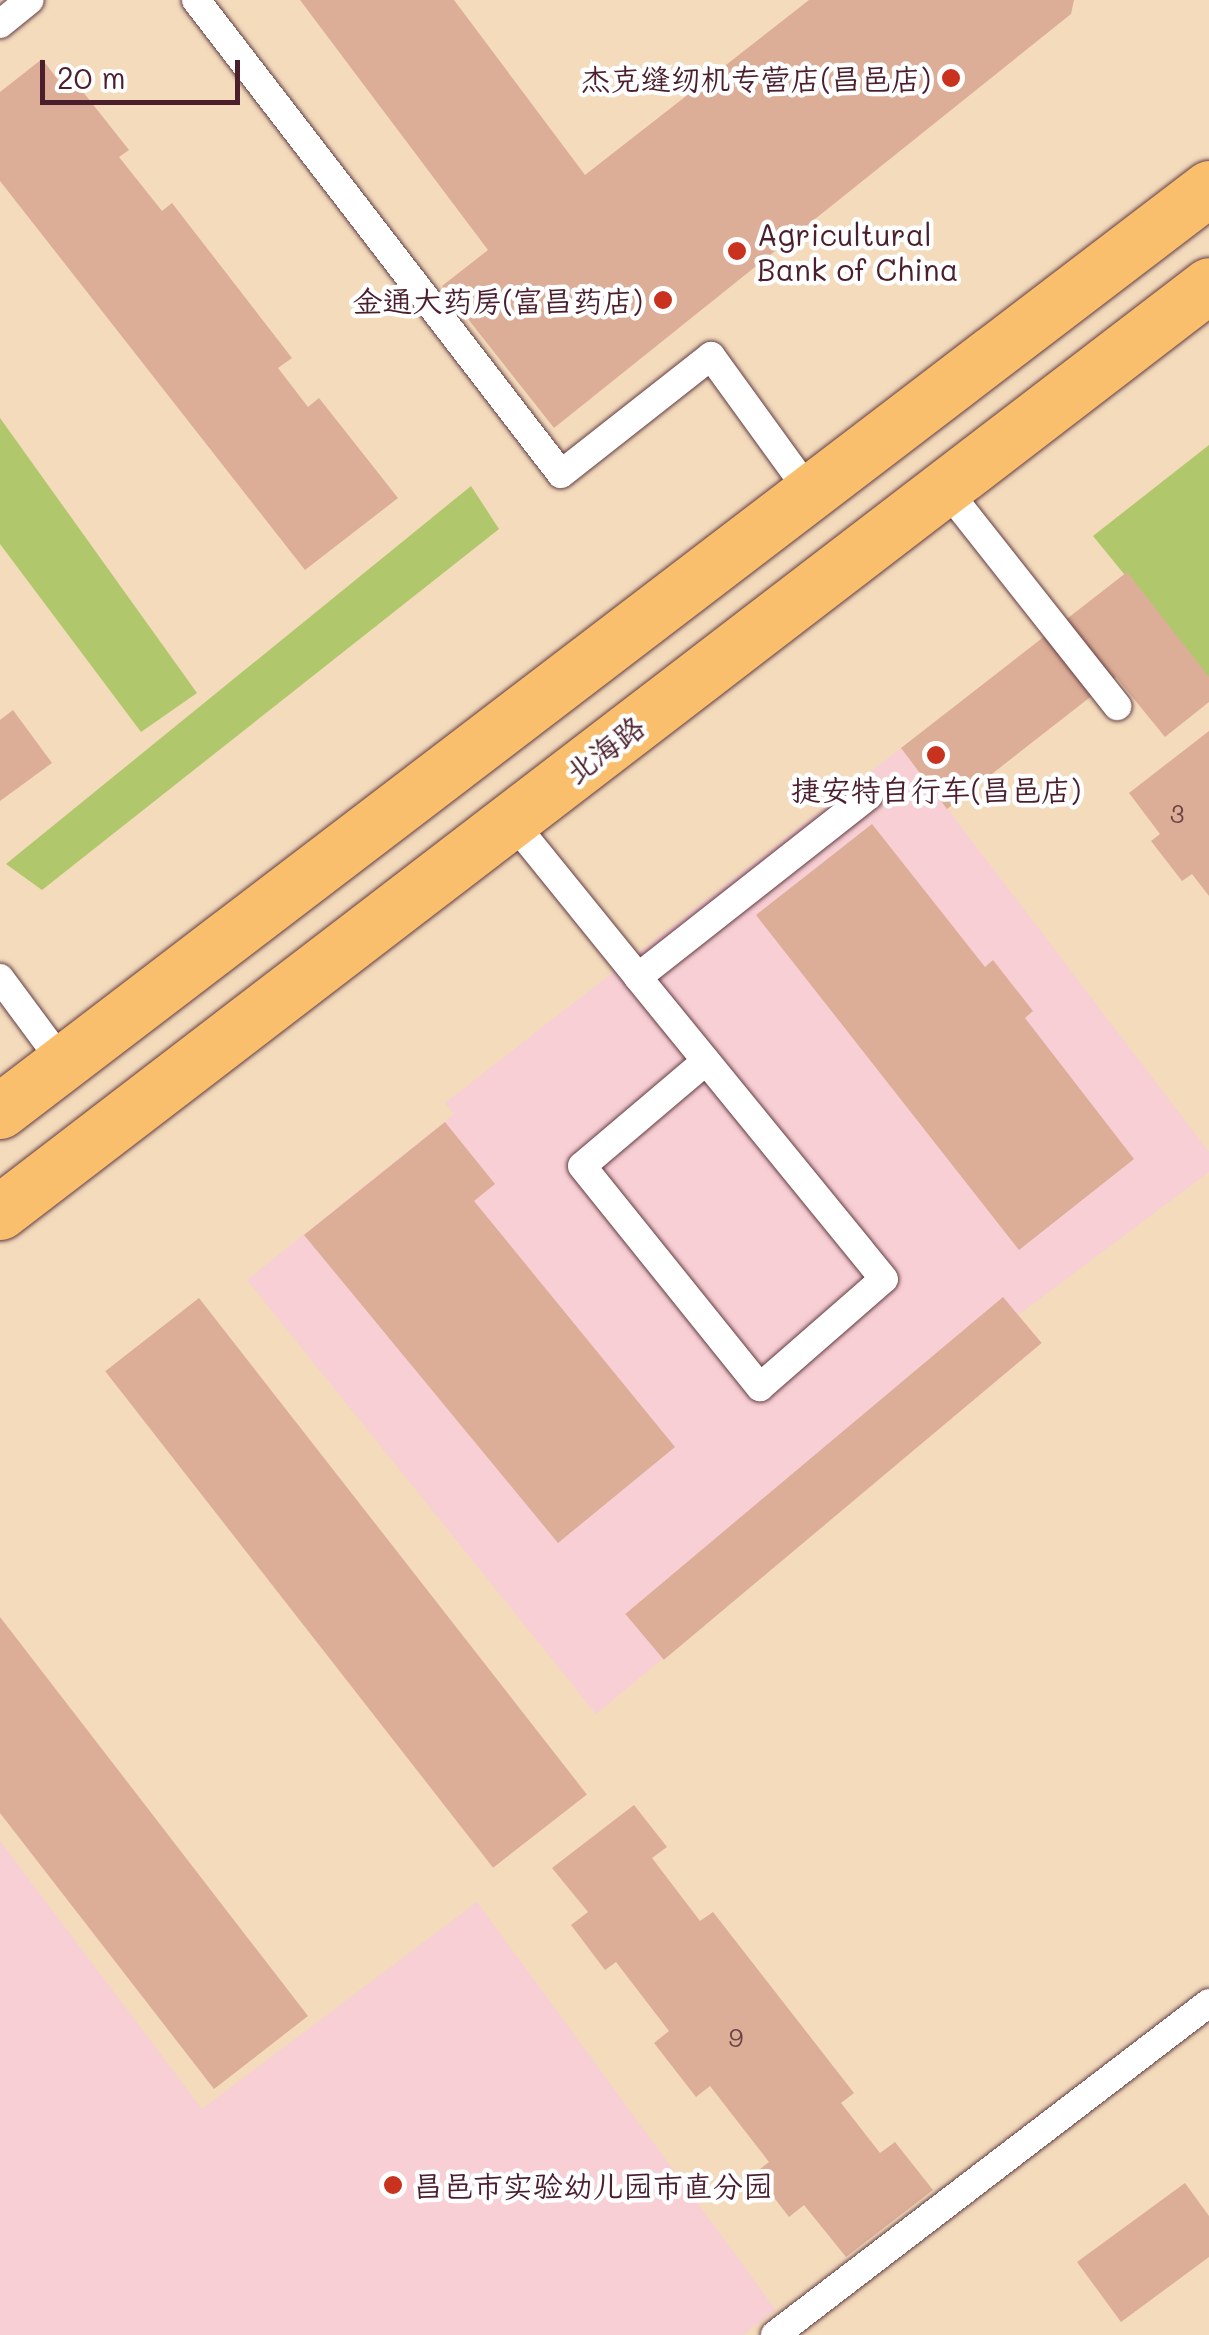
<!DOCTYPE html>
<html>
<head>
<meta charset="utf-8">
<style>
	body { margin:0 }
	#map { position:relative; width:1209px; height:2335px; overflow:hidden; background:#f3dbbc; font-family:Mali,"LXGW WenKai TC",sans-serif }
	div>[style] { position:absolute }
	.built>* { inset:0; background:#f7cfd4 }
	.green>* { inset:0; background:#b1c76c }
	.building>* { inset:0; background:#dcae97; transform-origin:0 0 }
	.roads { filter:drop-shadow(0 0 2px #633b41) drop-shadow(0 0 2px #633b41) }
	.service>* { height:28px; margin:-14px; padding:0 14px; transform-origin:14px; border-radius:14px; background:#fff }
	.primary>* { height:55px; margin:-27.5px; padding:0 27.5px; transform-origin:27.5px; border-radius:27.5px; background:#f9bf6c }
	.dots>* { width:28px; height:28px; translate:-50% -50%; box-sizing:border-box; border:5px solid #fff; border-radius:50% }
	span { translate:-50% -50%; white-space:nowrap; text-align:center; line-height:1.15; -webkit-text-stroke:9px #fff; paint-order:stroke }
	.number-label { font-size:25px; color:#6e4346 }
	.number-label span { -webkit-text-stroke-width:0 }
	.poi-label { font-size:30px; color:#4a1f2b }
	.right { translate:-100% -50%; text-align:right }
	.left { translate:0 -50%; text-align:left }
	.street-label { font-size:30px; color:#4a1f2b }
	.scale { position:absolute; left:40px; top:60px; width:200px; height:45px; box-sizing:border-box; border:5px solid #4a1f2b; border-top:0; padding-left:12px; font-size:30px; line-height:35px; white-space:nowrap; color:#4a1f2b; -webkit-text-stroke:8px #fff; paint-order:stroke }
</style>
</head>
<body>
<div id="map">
	<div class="built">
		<div style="clip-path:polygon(901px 748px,1209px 1152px,1209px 1172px,1018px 1315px,1042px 1343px,596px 1714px,247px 1280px,454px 1114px,445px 1103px)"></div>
		<div style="clip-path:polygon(0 1841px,202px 2109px,477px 1902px,776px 2310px,743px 2335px,0 2335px)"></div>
	</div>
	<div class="green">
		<div style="clip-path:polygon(0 418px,197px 693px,141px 732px,0 544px)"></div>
		<div style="clip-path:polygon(1209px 445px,1209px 678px,1093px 536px)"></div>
		<div style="clip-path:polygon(471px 486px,499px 529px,42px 890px,6px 864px)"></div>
	</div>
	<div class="building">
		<div style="clip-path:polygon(300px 0,454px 0,585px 175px,809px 0,1074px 0,1071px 14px,554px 428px,442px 286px,488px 250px)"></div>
		<div style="clip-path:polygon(42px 59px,62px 85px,72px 78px,129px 150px,119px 157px,162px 211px,172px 203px,292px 358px,278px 368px,308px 407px,319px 398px,398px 498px,305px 570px,0 181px,0 92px)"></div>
		<div style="clip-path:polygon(1127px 572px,1209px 677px,1209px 702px,1165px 737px,1116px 677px,947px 809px,901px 748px)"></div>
		<div style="clip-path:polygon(13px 710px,52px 763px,0 801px,0 720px)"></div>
		<div style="clip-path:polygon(1209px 731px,1209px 896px,1192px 874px,1182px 881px,1151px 841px,1160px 834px,1129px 793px)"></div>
		<div style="clip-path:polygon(872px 824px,985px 967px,993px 960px,1033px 1011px,1025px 1018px,1134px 1159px,1019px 1250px,756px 915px)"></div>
		<div style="clip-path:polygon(445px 1122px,495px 1184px,474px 1201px,675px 1447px,558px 1543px,304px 1235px)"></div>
		<div style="left:1003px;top:1297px;width:60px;height:493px;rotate:50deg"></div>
		<div style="left:199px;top:1298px;width:630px;height:119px;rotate:52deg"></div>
		<div style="clip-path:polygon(0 1617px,308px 2016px,214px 2089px,0 1813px)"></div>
		<div style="clip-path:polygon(634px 1805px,667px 1847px,652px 1858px,700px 1921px,713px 1912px,854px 2093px,841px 2103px,880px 2153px,895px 2142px,933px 2190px,846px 2257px,804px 2205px,789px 2217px,755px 2173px,769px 2162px,710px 2086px,696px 2097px,654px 2043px,669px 2031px,616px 1962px,605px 1970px,571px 1925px,588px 1912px,552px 1868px)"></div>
		<div style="clip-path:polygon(1185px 2183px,1209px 2216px,1209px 2257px,1121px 2322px,1077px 2262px)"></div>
	</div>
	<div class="roads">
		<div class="service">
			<div style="left:196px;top:0;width:598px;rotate:52.4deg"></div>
			<div style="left:561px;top:474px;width:191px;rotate:-38.2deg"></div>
			<div style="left:711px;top:356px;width:169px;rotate:54.1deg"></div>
			<div style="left:0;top:24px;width:38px;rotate:-39deg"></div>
			<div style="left:945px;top:488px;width:278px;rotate:51.7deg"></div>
			<div style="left:511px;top:820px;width:202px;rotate:51deg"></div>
			<div style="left:0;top:978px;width:106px;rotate:53.5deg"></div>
			<div style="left:706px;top:1061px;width:162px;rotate:139.7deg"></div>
			<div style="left:582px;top:1166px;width:284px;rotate:51.2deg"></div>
			<div style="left:760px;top:1387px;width:164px;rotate:-41.1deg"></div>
			<div style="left:884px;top:1279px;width:390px;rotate:-129.2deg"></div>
			<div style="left:638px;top:977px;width:294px;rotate:-38.2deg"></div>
			<div style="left:775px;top:2335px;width:546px;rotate:-37.42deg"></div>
		</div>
		<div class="primary">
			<div style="left:0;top:1111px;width:1521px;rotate:-37.36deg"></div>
			<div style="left:0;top:1212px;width:1523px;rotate:-37.48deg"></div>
		</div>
	</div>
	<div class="dots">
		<div style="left:951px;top:78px;background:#c8321e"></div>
		<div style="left:737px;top:251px;background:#c8321e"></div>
		<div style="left:663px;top:300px;background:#c8321e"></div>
		<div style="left:936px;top:755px;background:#c8321e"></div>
		<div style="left:393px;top:2185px;background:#c8321e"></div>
	</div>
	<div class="number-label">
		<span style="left:1177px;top:813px">3</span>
		<span style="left:736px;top:2037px">9</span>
	</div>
	<div class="poi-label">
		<span class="right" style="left:931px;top:78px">杰克缝纫机专营店(昌邑店)</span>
		<span class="left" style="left:757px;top:251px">Agricultural<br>Bank of China</span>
		<span class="right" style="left:643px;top:300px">金通大药房(富昌药店)</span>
		<span style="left:936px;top:789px">捷安特自行车(昌邑店)</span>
		<span class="left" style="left:413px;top:2185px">昌邑市实验幼儿园市直分园</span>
	</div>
	<div class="street-label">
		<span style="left:604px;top:749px;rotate:-37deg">北海路</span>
	</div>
	<div class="scale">20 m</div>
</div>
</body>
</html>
